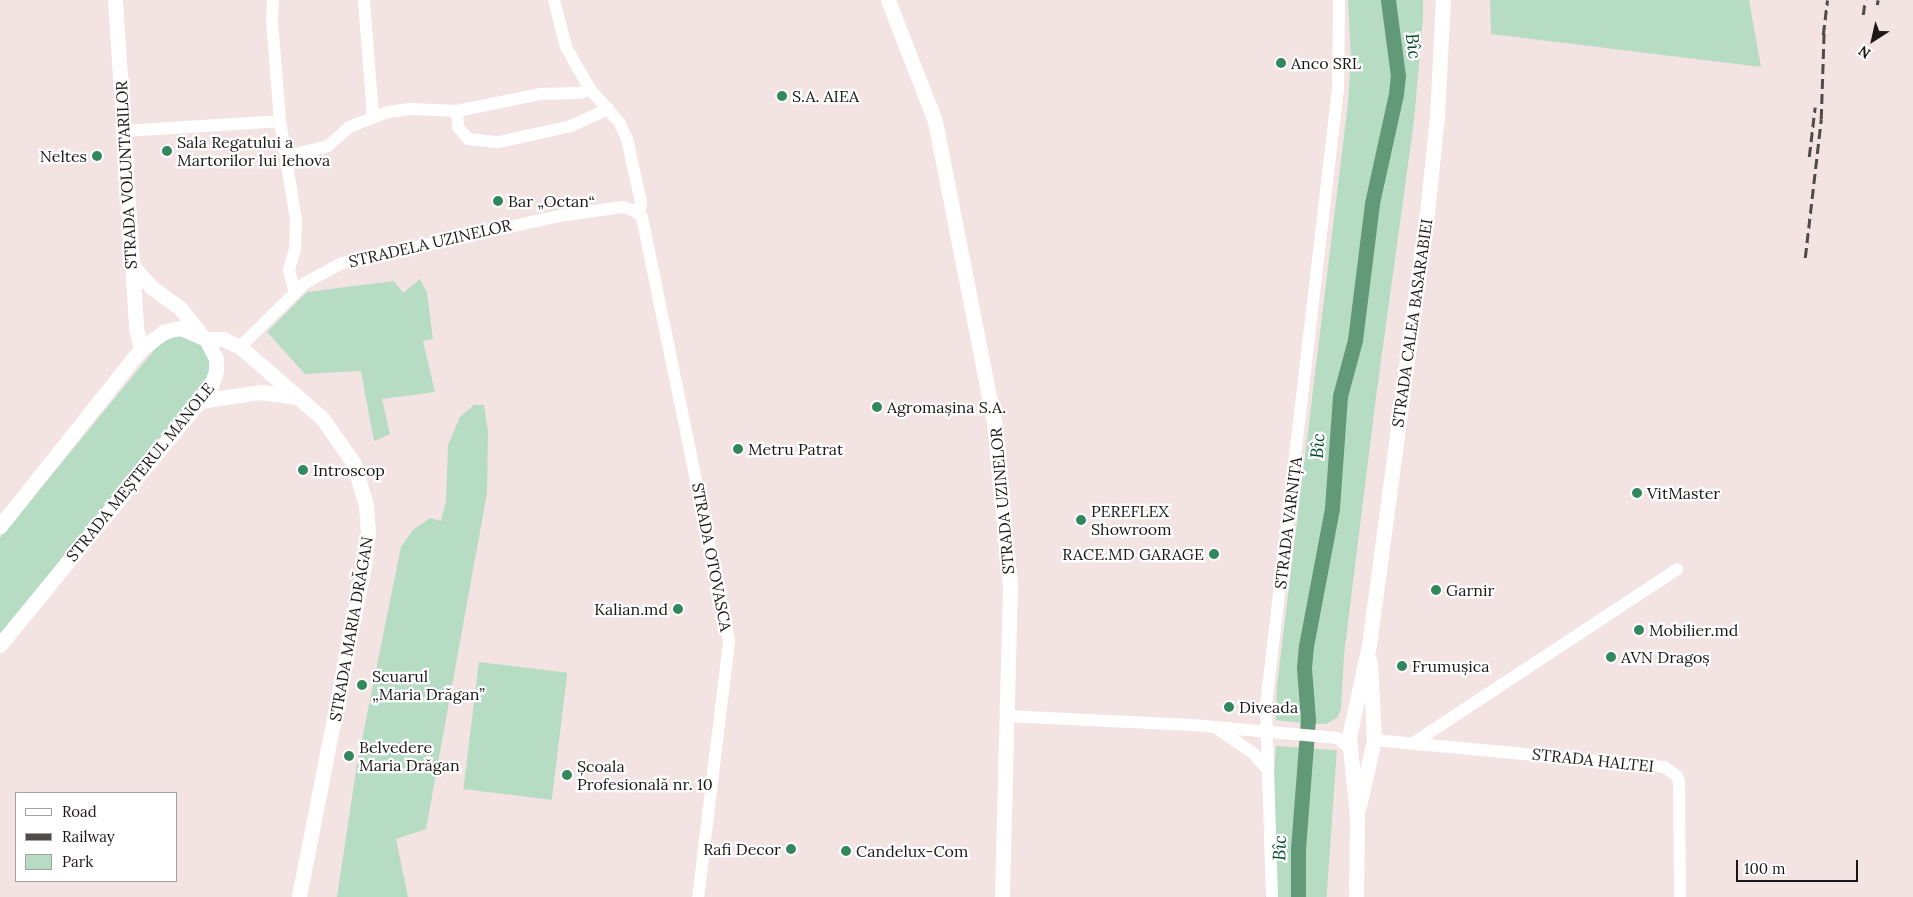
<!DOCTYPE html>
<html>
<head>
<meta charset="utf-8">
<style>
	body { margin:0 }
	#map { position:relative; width:1913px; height:897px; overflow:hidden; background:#f3e3e3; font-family:Lora,serif }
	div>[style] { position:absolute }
	.green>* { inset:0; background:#b6dcc4; transform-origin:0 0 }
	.river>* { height:15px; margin:-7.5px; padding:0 7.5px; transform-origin:7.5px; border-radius:7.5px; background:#629979 }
	.minor>* { height:12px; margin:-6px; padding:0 6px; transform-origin:6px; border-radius:6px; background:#fff }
	.major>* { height:15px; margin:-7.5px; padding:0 7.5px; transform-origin:7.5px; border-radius:7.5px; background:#fff }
	.rail>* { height:2.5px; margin-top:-1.25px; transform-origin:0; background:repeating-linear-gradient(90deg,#514a4a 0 10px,transparent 0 15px) }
	.dots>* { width:14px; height:14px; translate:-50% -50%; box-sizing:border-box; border:2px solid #fff; border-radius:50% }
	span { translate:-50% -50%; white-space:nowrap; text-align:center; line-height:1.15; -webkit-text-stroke:4.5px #fff; paint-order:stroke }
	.poi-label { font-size:16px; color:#1c1717 }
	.left { translate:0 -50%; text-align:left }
	.right { translate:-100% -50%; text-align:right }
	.street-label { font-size:16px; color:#1c1717 }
	.water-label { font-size:18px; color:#004a2b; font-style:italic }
	.legend { position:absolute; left:15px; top:792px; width:162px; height:90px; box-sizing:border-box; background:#fff; border:1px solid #a4a2a2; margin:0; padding:6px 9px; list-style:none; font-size:15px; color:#1c1717 }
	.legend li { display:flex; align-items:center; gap:10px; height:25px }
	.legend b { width:25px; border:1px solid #a4a2a2 }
	.north { position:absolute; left:1848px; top:15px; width:50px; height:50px; -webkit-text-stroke:4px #fff; paint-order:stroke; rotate:215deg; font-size:14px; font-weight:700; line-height:20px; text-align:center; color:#1c1717 }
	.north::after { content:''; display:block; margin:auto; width:18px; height:22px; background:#1c1717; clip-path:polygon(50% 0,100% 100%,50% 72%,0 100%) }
	.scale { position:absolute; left:1736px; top:860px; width:122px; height:22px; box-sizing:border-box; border:2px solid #1c1717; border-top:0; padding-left:6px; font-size:15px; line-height:18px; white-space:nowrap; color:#1c1717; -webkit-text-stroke:4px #fff; paint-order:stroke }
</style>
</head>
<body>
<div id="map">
	<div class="green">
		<div style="clip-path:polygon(1348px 0,1423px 0,1423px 18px,1414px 121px,1376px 397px,1344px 655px,1341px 709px,1337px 718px,1326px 724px,1312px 724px,1276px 720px,1277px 686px,1348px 103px,1351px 57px)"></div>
		<div style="clip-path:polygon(1490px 0,1749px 0,1761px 67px,1491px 34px)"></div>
		<div style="clip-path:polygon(420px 279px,427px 293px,433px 339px,423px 341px,435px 392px,382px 399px,390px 434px,374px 441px,361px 371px,305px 374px,267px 332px,307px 292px,394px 281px,403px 293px)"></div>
		<div style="clip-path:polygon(178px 336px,202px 344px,210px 358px,210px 372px,205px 383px,0 634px,0 538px,160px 343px)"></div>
		<div style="clip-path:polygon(474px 405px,484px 405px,488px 432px,487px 493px,426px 829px,396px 839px,408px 897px,337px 897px,357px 764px,401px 547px,413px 530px,430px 518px,441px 521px,446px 501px,448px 445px,460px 417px)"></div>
		<div style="left:479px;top:662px;width:89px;height:128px;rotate:7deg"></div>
		<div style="left:1276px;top:746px;width:61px;height:151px;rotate:4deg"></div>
	</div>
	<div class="river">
		<div style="left:1298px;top:897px;width:48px;rotate:-90deg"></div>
		<div style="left:1298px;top:849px;width:130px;rotate:-85.6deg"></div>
		<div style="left:1308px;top:719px;width:51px;rotate:-94.5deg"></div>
		<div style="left:1304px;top:668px;width:22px;rotate:-85deg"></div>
		<div style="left:1306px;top:646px;width:140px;rotate:-79.3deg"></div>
		<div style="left:1332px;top:508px;width:112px;rotate:-85.9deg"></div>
		<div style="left:1340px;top:396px;width:58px;rotate:-75deg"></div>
		<div style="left:1355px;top:340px;width:138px;rotate:-82.9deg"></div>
		<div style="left:1372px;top:203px;width:112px;rotate:-77.6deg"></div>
		<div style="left:1396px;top:94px;width:18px;rotate:-84deg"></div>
		<div style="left:1398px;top:76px;width:77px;rotate:-97.5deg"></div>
	</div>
	<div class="minor">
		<div style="left:273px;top:0;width:21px;rotate:93deg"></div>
		<div style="left:272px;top:21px;width:100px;rotate:85.4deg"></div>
		<div style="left:280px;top:121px;width:100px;rotate:80.8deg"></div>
		<div style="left:296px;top:220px;width:29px;rotate:92deg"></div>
		<div style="left:295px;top:249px;width:22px;rotate:106deg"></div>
		<div style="left:289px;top:270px;width:23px;rotate:75deg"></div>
		<div style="left:364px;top:0;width:116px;rotate:85.6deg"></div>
		<div style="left:554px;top:0;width:49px;rotate:75.7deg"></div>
		<div style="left:566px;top:47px;width:48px;rotate:60.3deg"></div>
		<div style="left:590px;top:89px;width:44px;rotate:48.7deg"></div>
		<div style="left:619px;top:122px;width:19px;rotate:65deg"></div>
		<div style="left:627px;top:139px;width:65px;rotate:77.5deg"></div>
		<div style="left:641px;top:202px;width:12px;rotate:99deg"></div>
		<div style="left:457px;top:111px;width:16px;rotate:86deg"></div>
		<div style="left:458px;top:127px;width:16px;rotate:50deg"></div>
		<div style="left:468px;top:139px;width:31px;rotate:6deg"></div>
		<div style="left:499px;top:142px;width:74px;rotate:-12.5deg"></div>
		<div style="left:571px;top:126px;width:41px;rotate:-24.7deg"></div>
		<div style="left:123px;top:131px;width:157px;rotate:-3.6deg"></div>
		<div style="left:287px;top:156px;width:42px;rotate:-13.7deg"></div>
		<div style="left:328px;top:146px;width:28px;rotate:-42deg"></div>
		<div style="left:349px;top:127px;width:42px;rotate:-21deg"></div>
		<div style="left:388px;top:112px;width:22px;rotate:-8deg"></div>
		<div style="left:410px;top:109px;width:47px;rotate:2.4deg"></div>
		<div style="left:457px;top:111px;width:85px;rotate:-11.6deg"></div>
		<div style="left:540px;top:94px;width:40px;rotate:-1.4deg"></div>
		<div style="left:580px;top:93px;width:11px;rotate:-22deg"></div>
		<div style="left:240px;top:347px;width:91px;rotate:-44.6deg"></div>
		<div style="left:305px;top:283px;width:42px;rotate:-28.4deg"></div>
		<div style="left:342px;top:263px;width:222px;rotate:-12.2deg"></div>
		<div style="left:559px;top:216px;width:64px;rotate:-8.1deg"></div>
		<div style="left:622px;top:207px;width:14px;rotate:17deg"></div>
		<div style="left:635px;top:211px;width:9px;rotate:41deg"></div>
		<div style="left:642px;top:217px;width:434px;rotate:78.4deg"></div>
		<div style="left:729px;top:642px;width:257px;rotate:96.9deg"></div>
		<div style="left:1007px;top:716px;width:185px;rotate:2.8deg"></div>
		<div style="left:1192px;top:725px;width:147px;rotate:5.1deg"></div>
		<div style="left:1338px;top:738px;width:16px;rotate:43deg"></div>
		<div style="left:1218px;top:729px;width:42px;rotate:34.4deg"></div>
		<div style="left:1253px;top:753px;width:23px;rotate:49deg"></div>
		<div style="left:1374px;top:740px;width:291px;rotate:5.3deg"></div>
		<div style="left:1664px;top:767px;width:16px;rotate:35deg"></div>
		<div style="left:1677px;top:776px;width:6px;rotate:72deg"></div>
		<div style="left:1679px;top:782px;width:115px;rotate:89.5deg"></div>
		<div style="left:1415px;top:742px;width:314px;rotate:-33.4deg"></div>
		<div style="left:1272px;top:897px;width:192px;rotate:-91.8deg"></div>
		<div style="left:1266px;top:705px;width:621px;rotate:-83.34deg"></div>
		<div style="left:1338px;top:88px;width:88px;rotate:-89.3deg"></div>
	</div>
	<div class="major">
		<div style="left:115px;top:0;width:330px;rotate:86.3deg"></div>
		<div style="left:136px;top:329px;width:21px;rotate:76deg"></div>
		<div style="left:888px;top:0;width:130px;rotate:68.8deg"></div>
		<div style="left:935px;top:121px;width:307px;rotate:78.9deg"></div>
		<div style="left:994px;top:422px;width:165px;rotate:84.4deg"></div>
		<div style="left:1010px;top:586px;width:311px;rotate:91.5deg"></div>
		<div style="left:132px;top:265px;width:29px;rotate:49deg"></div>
		<div style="left:151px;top:287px;width:37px;rotate:36deg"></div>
		<div style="left:181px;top:309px;width:34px;rotate:52deg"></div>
		<div style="left:206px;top:339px;width:17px"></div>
		<div style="left:223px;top:339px;width:19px;rotate:25deg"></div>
		<div style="left:240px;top:347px;width:108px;rotate:40.9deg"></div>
		<div style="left:322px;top:418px;width:54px;rotate:54.8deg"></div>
		<div style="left:353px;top:462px;width:45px;rotate:73.2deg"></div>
		<div style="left:366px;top:505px;width:28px;rotate:86deg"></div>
		<div style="left:368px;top:533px;width:32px;rotate:97deg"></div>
		<div style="left:364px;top:565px;width:338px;rotate:101.1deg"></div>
		<div style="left:199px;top:401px;width:63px;rotate:-8.3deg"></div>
		<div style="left:261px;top:392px;width:36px;rotate:8deg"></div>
		<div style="left:0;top:526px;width:226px;rotate:-51.5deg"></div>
		<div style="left:141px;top:349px;width:30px;rotate:-37deg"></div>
		<div style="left:165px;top:331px;width:16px;rotate:-11deg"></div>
		<div style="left:181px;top:328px;width:27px;rotate:24deg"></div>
		<div style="left:206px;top:339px;width:22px;rotate:63deg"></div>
		<div style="left:216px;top:359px;width:12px;rotate:90deg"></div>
		<div style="left:216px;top:371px;width:18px;rotate:109deg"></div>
		<div style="left:210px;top:388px;width:332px;rotate:129.3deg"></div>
		<div style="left:1359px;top:806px;width:68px;rotate:-77.2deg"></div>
		<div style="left:1374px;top:740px;width:79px;rotate:-92.9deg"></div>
		<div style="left:1356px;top:897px;width:79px;rotate:-89.3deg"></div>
		<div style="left:1357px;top:818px;width:81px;rotate:-95.6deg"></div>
		<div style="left:1349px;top:737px;width:94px;rotate:-77.7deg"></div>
		<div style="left:1369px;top:645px;width:436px;rotate:-82.4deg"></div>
		<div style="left:1427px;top:213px;width:97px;rotate:-84.1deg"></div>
		<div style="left:1437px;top:117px;width:117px;rotate:-87.1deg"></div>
	</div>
	<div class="rail">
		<div style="left:1877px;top:5px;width:5px;rotate:-79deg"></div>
		<div style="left:1863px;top:15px;width:15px;rotate:-82deg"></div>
		<div style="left:1823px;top:35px;width:35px;rotate:-83deg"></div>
		<div style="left:1809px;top:157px;width:50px;rotate:-83.2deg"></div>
		<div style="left:1805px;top:258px;width:140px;rotate:-83.4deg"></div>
		<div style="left:1821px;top:119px;width:91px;rotate:-88.1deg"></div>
	</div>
	<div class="dots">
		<div style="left:1281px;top:63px;background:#32885c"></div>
		<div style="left:782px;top:96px;background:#32885c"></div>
		<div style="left:167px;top:151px;background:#32885c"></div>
		<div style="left:97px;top:156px;background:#32885c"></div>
		<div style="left:498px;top:201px;background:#32885c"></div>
		<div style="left:877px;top:407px;background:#32885c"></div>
		<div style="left:738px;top:449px;background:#32885c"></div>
		<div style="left:303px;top:470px;background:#32885c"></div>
		<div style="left:1637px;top:493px;background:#32885c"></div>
		<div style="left:1081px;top:520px;background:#32885c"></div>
		<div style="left:1214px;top:554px;background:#32885c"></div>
		<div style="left:1436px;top:590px;background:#32885c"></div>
		<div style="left:678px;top:609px;background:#32885c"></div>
		<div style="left:1639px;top:630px;background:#32885c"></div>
		<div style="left:1611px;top:657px;background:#32885c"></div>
		<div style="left:1402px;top:666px;background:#32885c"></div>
		<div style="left:362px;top:685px;background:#32885c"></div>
		<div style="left:1229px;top:707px;background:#32885c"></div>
		<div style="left:349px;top:756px;background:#32885c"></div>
		<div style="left:567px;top:775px;background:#32885c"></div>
		<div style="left:791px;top:849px;background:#32885c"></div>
		<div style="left:846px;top:851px;background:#32885c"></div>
	</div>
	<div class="poi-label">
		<span class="left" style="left:1291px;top:63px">Anco SRL</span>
		<span class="left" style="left:792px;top:96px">S.A. AIEA</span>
		<span class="left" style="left:177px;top:151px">Sala Regatului a<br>Martorilor lui Iehova</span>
		<span class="right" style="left:87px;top:156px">Neltes</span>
		<span class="left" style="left:508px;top:201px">Bar „Octan“</span>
		<span class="left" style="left:887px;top:407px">Agromașina S.A.</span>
		<span class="left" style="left:748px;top:449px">Metru Patrat</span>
		<span class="left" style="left:313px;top:470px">Introscop</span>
		<span class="left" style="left:1647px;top:493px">VitMaster</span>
		<span class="left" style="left:1091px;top:520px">PEREFLEX<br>Showroom</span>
		<span class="right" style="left:1204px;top:554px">RACE.MD GARAGE</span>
		<span class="left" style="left:1446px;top:590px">Garnir</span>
		<span class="right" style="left:668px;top:609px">Kalian.md</span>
		<span class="left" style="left:1649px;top:630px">Mobilier.md</span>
		<span class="left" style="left:1621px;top:657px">AVN Dragoș</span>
		<span class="left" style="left:1412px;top:666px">Frumușica</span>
		<span class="left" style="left:372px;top:685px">Scuarul<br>„Maria Drăgan”</span>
		<span class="left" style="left:1239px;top:707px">Diveada</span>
		<span class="left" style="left:359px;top:756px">Belvedere<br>Maria Drăgan</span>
		<span class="left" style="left:577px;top:775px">Școala<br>Profesională nr. 10</span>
		<span class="right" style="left:781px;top:849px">Rafi Decor</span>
		<span class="left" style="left:856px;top:851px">Candelux-Com</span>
	</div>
	<div class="street-label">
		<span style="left:126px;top:175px;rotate:-93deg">STRADA VOLUNTARILOR</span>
		<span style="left:430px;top:243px;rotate:-13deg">STRADELA UZINELOR</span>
		<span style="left:1412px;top:323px;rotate:-82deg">STRADA CALEA BASARABIEI</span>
		<span style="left:140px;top:472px;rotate:-51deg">STRADA MEȘTERUL MANOLE</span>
		<span style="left:1002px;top:501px;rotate:-95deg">STRADA UZINELOR</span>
		<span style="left:1288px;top:523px;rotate:-83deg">STRADA VARNIȚA</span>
		<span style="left:712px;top:557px;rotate:79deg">STRADA OTOVASCA</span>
		<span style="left:351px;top:629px;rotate:-80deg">STRADA MARIA DRĂGAN</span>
		<span style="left:1593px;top:760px;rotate:6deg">STRADA HALTEI</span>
	</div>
	<div class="water-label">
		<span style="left:1413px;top:46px;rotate:83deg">Bîc</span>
		<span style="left:1318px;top:446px;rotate:-86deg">Bîc</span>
		<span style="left:1280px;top:848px;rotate:-88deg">Bîc</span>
	</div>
	<ul class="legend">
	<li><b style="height:6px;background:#fff"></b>Road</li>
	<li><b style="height:6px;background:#514a4a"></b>Railway</li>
	<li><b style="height:14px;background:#b6dcc4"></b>Park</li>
	</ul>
	<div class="north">N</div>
	<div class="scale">100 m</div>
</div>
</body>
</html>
